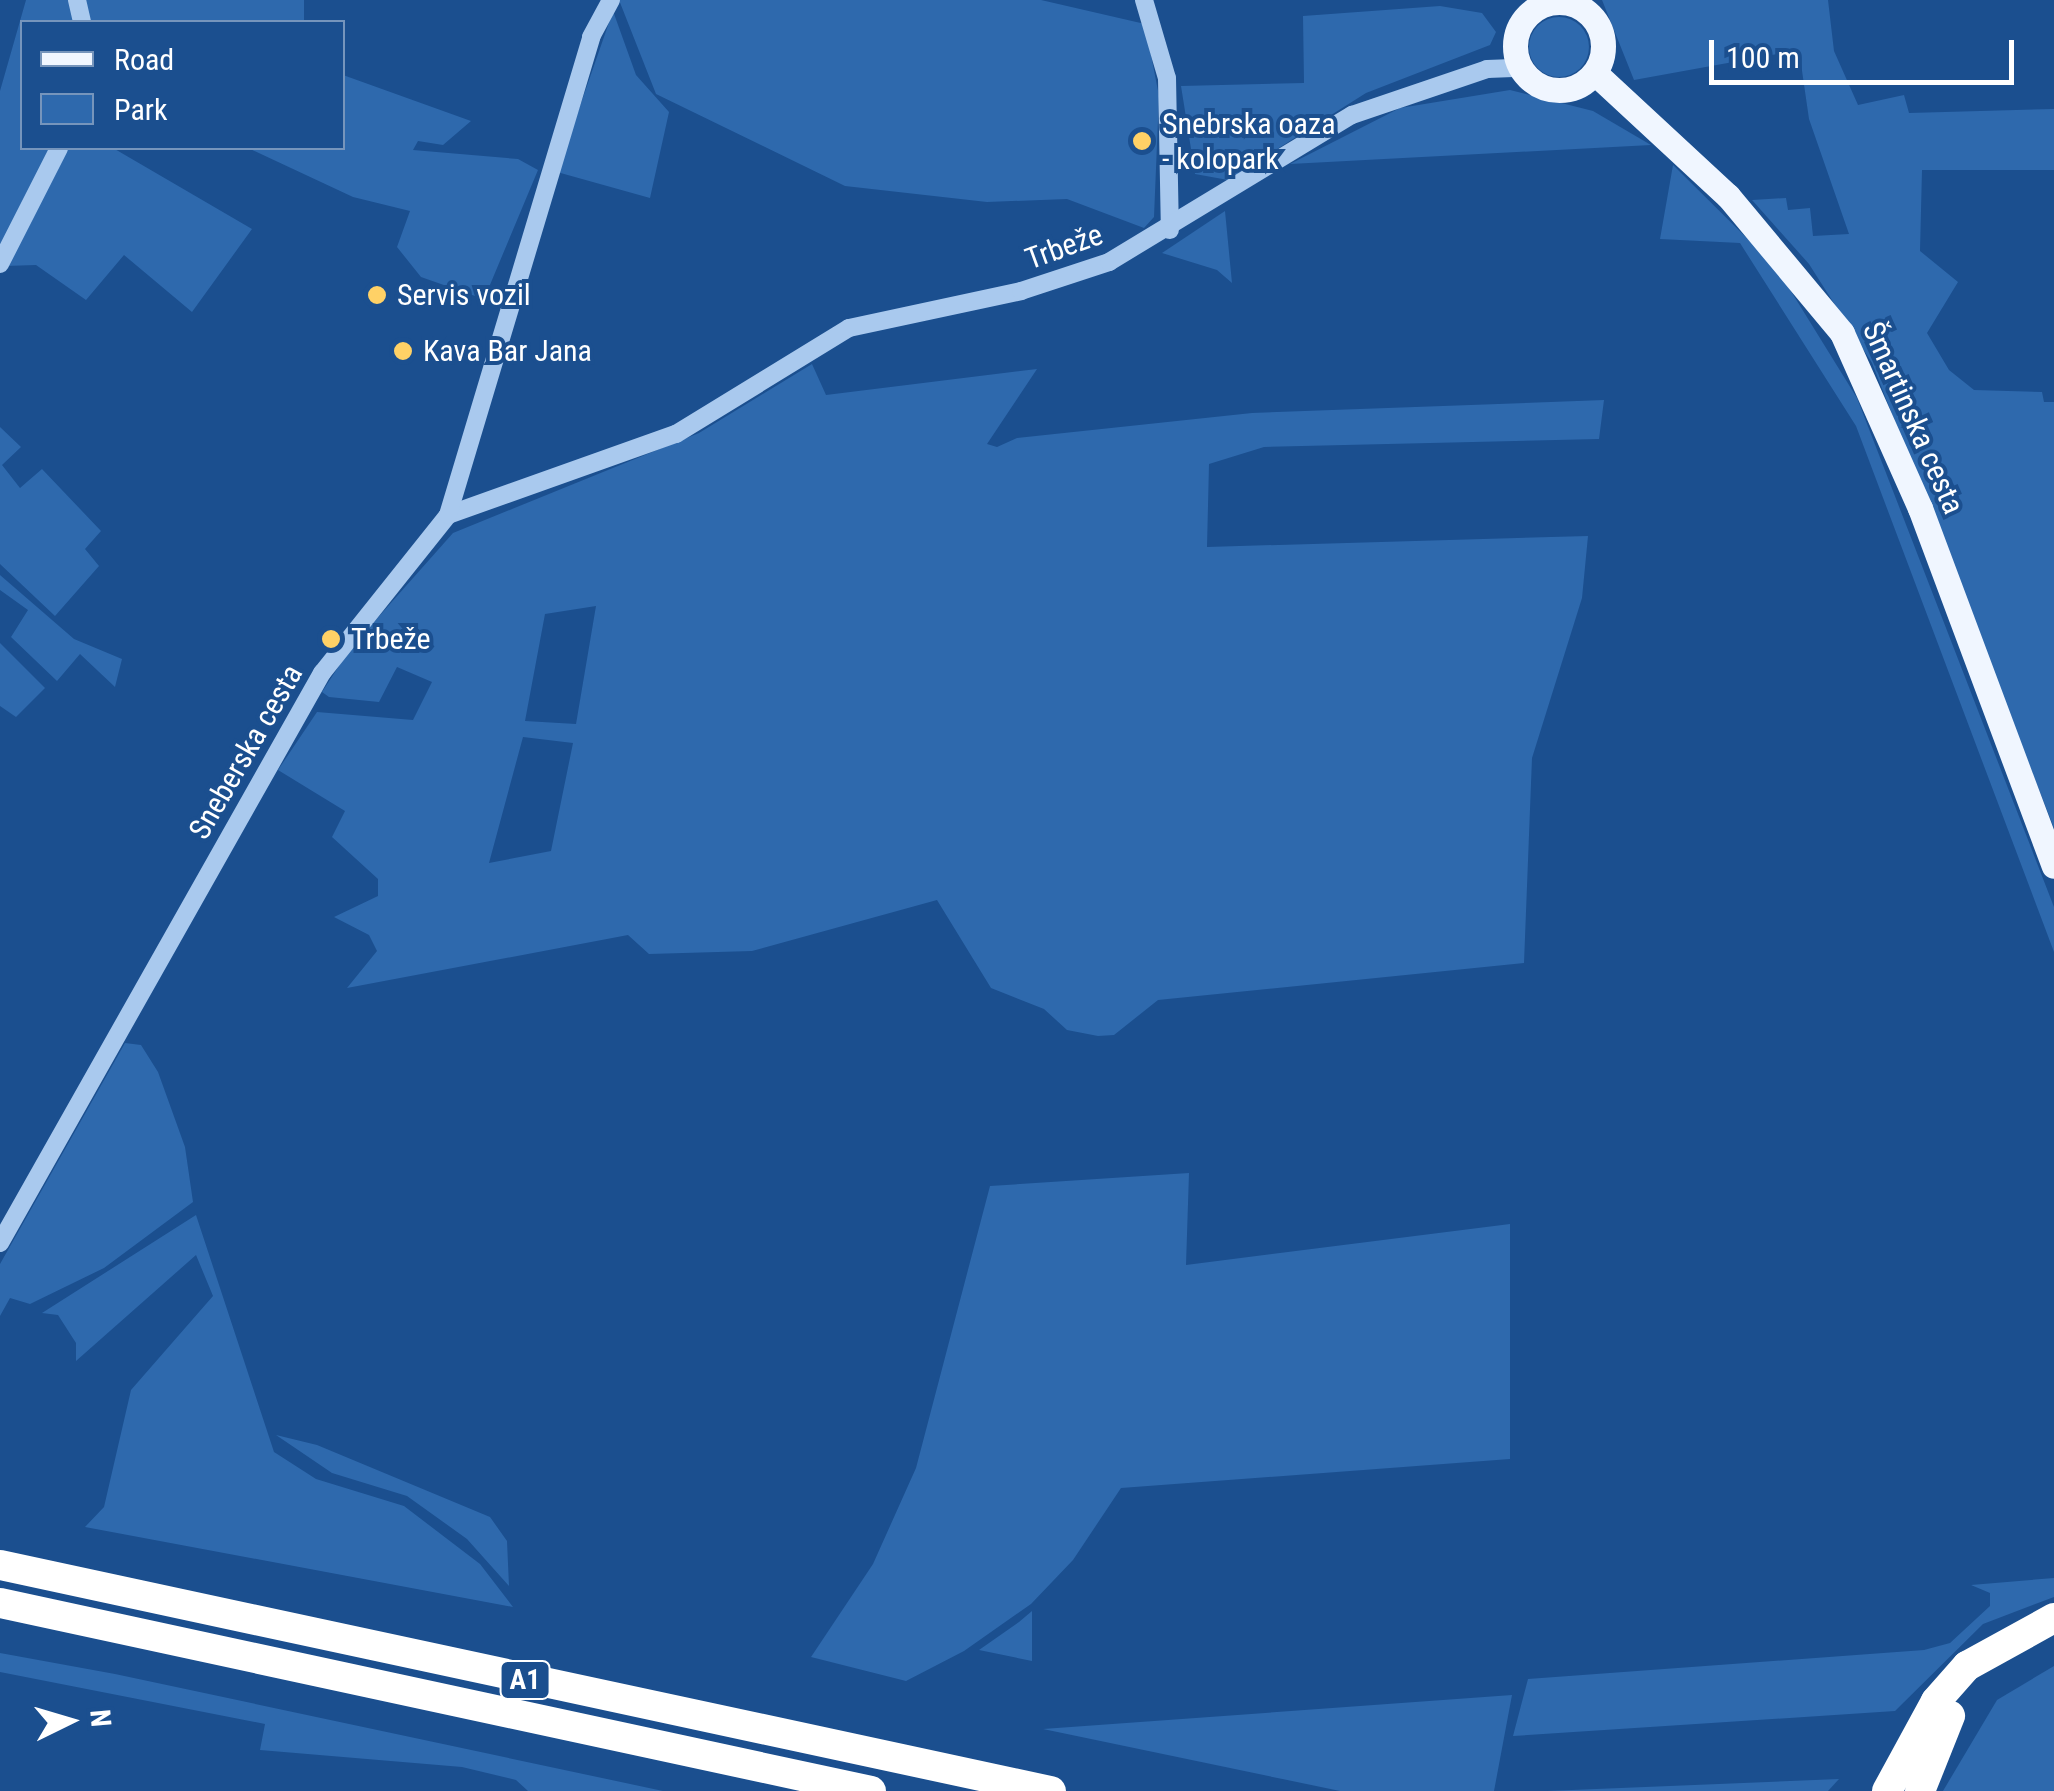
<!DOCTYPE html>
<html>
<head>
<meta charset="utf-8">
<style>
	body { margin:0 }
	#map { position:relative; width:2054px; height:1791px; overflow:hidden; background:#1b4f8f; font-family:"Roboto Condensed",sans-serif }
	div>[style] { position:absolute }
	.green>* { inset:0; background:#2e69ad; transform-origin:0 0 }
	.round { border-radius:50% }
	.minor>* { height:18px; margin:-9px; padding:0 9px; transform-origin:9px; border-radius:9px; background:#a9c9ee }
	.major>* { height:25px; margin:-12.5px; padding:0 12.5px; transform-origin:12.5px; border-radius:12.5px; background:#f0f6ff }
	.major>.ring { margin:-12.5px; padding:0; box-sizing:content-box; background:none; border:25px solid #f0f6ff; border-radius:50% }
	.highway>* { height:30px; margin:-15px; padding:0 15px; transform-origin:15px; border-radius:15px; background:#fff }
	.dots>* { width:28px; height:28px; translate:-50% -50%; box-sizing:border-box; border:5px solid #1b4f8f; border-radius:50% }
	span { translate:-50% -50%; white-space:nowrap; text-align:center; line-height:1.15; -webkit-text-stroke:8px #1b4f8f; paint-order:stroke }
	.shield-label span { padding:2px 8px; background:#1b4f8f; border:2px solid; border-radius:8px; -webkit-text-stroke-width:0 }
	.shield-label { font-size:28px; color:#fff; font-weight:700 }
	.poi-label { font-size:30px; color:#fff }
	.left { translate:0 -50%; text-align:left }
	.street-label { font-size:30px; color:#fff }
	.legend { position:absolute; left:20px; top:20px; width:325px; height:130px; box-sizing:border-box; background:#1b4f8f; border:2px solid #7695bc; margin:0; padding:12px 18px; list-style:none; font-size:30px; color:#fff }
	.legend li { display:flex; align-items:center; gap:20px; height:50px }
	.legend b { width:50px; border:2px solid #7695bc }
	.north { position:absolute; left:20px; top:1671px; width:100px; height:100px; -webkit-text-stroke:8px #1b4f8f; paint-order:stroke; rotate:85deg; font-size:28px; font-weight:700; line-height:40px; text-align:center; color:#fff }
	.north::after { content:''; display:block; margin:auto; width:35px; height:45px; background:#fff; clip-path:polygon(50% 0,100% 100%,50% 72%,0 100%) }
	.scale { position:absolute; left:1709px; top:40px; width:305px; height:45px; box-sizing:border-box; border:5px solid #fff; border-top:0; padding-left:12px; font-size:30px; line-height:35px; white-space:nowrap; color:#fff; -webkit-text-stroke:8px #1b4f8f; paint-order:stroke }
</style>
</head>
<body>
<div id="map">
	<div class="green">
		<div style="clip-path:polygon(26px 0,74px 0,78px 22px,22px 22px,22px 148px,56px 148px,0 254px,0 91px)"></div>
		<div style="left:81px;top:0;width:223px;height:23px"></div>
		<div style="clip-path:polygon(619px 0,1041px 0,1145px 24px,1159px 96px,1154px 217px,1144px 228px,1067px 199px,987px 202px,845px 186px,656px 94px)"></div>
		<div style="clip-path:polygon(1602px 0,1828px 0,1834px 51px,1858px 105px,1904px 95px,1909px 113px,2054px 109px,2054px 170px,1922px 170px,1920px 251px,1958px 282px,1927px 333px,1949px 370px,1974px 390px,2042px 392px,2044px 402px,2054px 402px,2054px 828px,1872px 363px,1809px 264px,1752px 200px,1786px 198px,1788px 210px,1810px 208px,1813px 236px,1849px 234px,1809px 119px,1799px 50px,1634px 80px)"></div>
		<div style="clip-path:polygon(1440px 6px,1482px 13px,1496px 32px,1490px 45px,1366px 93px,1228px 180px,1195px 174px,1181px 86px,1304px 83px,1303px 16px)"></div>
		<div style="clip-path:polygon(613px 11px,636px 75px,669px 112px,650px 198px,557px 172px)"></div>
		<div class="round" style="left:1529px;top:17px;width:60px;height:60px"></div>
		<div style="clip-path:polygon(343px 75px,471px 121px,443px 145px,418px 141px,413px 150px,518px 159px,538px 170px,487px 292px,475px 296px,421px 277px,397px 247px,410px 211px,353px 197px,248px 148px,342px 148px)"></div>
		<div style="clip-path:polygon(1510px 90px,1593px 111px,1651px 145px,1290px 164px,1400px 108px)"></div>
		<div style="clip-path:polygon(65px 148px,113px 148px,252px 229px,192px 312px,124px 255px,86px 300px,36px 265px,5px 266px)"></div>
		<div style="clip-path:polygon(1673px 165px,1776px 267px,1857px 398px,2054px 907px,2054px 952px,1856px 426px,1740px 243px,1660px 239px)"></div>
		<div style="clip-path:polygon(1225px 211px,1232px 283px,1217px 270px,1162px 253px)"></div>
		<div style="clip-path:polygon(evenodd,812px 364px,826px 395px,1037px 369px,987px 444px,997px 447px,1017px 438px,1252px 413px,1604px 400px,1599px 439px,1264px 447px,1209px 464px,1207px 547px,1588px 536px,1582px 598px,1532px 758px,1524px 963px,1158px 1000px,1114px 1035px,1098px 1036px,1067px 1030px,1044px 1009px,991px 988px,937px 900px,752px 951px,649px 954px,628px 935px,347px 988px,377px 951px,369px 935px,334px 917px,378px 896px,378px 879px,332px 837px,345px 811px,278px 770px,317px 712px,413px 720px,432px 682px,397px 667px,379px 702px,329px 697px,322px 692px,350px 649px,453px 533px,699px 433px,812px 364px,596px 606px,576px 724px,525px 721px,545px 614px,596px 606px,812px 364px,523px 737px,573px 743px,551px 851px,489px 863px,523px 737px)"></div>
		<div style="clip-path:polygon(0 427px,21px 447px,2px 465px,20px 488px,42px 469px,101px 531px,85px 549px,99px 566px,55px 616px,0 564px)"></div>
		<div style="clip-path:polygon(0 575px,74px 639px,122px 659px,115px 687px,80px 654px,57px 681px,11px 637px,28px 610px,0 590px)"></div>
		<div style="clip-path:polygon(0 643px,45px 688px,16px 717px,0 706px)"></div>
		<div style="clip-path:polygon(125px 1043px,141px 1045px,158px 1072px,185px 1147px,193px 1202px,104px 1268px,30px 1304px,10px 1298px,0 1316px,0 1264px)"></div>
		<div style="clip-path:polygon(1189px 1173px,1186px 1265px,1510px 1224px,1510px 1459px,1121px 1488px,1073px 1560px,1031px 1604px,964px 1651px,906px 1681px,811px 1657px,873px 1564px,916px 1468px,990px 1186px)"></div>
		<div style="clip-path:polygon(196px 1215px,274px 1452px,316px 1479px,404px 1506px,480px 1564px,513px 1607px,85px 1527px,104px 1507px,131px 1390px,213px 1296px,196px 1255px,76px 1361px,76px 1343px,58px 1315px,42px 1313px)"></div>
		<div style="clip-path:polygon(276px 1435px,317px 1445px,490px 1517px,507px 1541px,509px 1586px,467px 1539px,407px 1496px,332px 1473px)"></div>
		<div style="clip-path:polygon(2054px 1578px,2054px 1597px,1983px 1624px,1895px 1711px,1513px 1736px,1528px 1679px,1924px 1650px,1950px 1643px,1990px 1606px,1990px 1593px,1971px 1585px)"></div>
		<div style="clip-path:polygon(1032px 1611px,1032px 1661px,979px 1650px,1019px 1622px)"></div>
		<div style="clip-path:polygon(0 1653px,115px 1674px,663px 1791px,528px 1791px,516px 1780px,462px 1767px,260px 1750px,265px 1724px,0 1672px)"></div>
		<div style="clip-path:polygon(2054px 1666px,2054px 1791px,1943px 1791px,1997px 1700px)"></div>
		<div style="clip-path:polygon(1512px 1695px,1494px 1791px,1340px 1791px,1043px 1729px)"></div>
		<div style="clip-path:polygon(1839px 1779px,1828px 1791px,1547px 1791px)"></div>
	</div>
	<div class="minor">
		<div style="left:77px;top:0;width:23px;rotate:77deg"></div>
		<div style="left:1144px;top:0;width:81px;rotate:73.6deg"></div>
		<div style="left:1167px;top:78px;width:152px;rotate:88.9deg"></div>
		<div style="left:0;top:264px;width:130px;rotate:-63deg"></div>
		<div style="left:448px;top:515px;width:242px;rotate:-19.6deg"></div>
		<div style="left:676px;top:434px;width:203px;rotate:-31.5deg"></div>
		<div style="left:849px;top:328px;width:176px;rotate:-12.1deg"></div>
		<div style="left:1021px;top:291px;width:93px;rotate:-18.2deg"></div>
		<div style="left:1109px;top:262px;width:284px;rotate:-31.2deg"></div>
		<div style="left:1352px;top:115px;width:143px;rotate:-18.8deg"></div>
		<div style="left:1487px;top:69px;width:33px;rotate:-2deg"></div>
		<div style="left:0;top:1243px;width:655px;rotate:-60.54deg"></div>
		<div style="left:322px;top:673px;width:202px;rotate:-51.4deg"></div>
		<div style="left:448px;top:515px;width:499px;rotate:-73.3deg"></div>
		<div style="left:591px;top:37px;width:42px;rotate:-61.6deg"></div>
	</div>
	<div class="major">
		<div class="ring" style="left:1515px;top:2px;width:63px;height:63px"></div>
		<div style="left:1595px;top:73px;width:181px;rotate:42.8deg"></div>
		<div style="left:1728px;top:196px;width:178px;rotate:50.2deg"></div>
		<div style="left:1842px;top:333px;width:192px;rotate:66deg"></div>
		<div style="left:1920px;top:508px;width:382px;rotate:69.5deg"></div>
	</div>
	<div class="highway">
		<div style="left:0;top:1565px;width:1075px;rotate:12.14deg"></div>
		<div style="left:0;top:1603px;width:891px;rotate:12.18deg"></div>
		<div style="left:1887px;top:1791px;width:102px;rotate:-61.4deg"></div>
		<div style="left:1936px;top:1701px;width:47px;rotate:-48.5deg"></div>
		<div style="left:1967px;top:1666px;width:99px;rotate:-28.9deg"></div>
		<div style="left:1920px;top:1791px;width:81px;rotate:-68.2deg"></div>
	</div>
	<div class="dots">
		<div style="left:1142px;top:141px;background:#ffd166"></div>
		<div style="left:377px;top:295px;background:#ffd166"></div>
		<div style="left:403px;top:351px;background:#ffd166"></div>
		<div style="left:331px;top:639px;background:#ffd166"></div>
	</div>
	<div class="shield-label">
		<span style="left:525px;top:1680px">A1</span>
	</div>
	<div class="poi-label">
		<span class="left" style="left:1162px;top:141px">Snebrska oaza<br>- kolopark</span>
		<span class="left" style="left:397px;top:295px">Servis vozil</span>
		<span class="left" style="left:423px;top:351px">Kava Bar Jana</span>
		<span class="left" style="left:351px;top:639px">Trbeže</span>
	</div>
	<div class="street-label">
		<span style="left:1064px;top:247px;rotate:-20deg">Trbeže</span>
		<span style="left:1913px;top:418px;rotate:66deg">Šmartinska cesta</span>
		<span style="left:246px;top:752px;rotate:-60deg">Sneberska cesta</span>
	</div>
	<ul class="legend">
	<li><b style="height:12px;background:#f0f6ff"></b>Road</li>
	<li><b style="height:28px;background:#2e69ad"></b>Park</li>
	</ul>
	<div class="north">N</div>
	<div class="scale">100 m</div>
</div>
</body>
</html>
